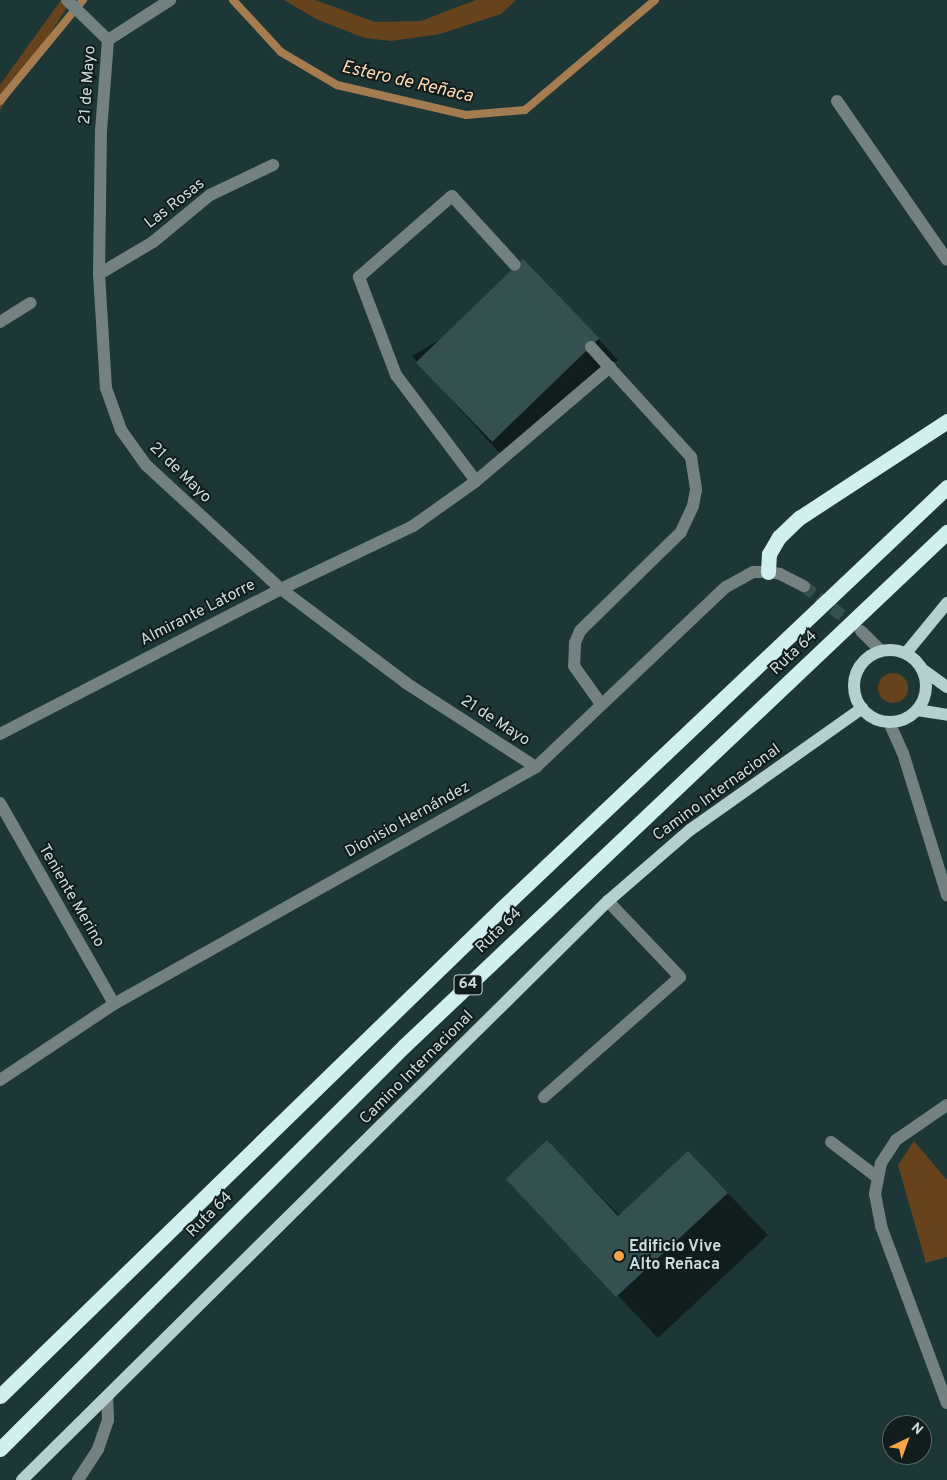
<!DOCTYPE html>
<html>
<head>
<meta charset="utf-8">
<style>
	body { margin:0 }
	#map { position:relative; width:947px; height:1480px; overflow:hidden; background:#1d3737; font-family:Overpass,sans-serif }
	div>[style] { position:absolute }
	.green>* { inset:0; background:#66431c }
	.round { border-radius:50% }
	.shadow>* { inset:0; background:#0007 }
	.stream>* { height:8px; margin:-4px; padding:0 4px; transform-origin:4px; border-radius:4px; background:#a57b50 }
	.building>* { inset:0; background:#355050; transform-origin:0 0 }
	.minor-tunnel>* { height:12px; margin-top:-6px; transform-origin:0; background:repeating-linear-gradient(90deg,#374f4f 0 12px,transparent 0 18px) }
	.minor>* { height:12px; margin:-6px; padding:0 6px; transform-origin:6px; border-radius:6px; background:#748181 }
	.major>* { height:12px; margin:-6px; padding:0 6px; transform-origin:6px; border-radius:6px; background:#b6cfd0 }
	.major>.ring { margin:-6px; padding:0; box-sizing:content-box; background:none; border:12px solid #b6cfd0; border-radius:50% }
	.highway>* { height:15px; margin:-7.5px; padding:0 7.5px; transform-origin:7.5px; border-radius:7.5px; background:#d0efef }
	.dots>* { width:14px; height:14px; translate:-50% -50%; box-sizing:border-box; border:2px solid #111c1c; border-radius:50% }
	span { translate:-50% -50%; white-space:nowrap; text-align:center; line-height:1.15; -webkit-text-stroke:4px #111c1c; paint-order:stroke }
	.shield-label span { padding:1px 4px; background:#111c1c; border:1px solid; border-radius:4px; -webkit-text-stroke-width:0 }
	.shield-label { font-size:15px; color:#cbdada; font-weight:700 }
	.street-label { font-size:16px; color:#cbdada }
	.poi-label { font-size:16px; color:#cbdada; font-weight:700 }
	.left { translate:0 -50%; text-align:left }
	.water-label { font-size:18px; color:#fed7b2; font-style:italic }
	.north { position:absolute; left:882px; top:1415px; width:50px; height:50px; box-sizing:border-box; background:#111c1c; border:1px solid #5b6868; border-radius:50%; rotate:42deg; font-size:14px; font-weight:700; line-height:20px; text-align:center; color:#cbdada }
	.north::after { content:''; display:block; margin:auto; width:18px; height:22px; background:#f5a345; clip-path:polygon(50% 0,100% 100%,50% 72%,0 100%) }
</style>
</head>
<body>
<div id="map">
	<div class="green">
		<div style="clip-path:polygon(61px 0,72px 0,0 110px,0 85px)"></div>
		<div style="clip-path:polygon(284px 0,315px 0,375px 22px,421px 21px,476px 0,516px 0,501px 14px,440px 34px,391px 41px,365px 38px,318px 20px)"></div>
		<div class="round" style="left:878px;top:673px;width:30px;height:30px"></div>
		<div style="clip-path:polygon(914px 1141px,947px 1180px,947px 1257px,926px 1263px,898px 1165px)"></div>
	</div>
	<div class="shadow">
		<div style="clip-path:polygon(542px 280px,618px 360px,503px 457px,412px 356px)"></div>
		<div style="clip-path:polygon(547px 1142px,620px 1216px,688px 1152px,768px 1235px,658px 1338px,508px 1179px)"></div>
	</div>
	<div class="stream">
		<div style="left:233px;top:0;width:71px;rotate:47.3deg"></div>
		<div style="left:281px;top:52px;width:65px;rotate:30.5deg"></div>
		<div style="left:337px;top:85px;width:132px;rotate:13.1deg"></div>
		<div style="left:466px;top:115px;width:59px;rotate:-4.8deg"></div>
		<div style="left:525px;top:110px;width:170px;rotate:-40.2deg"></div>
		<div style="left:0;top:101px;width:131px;rotate:-50.6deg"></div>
	</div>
	<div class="building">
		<div style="left:523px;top:259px;width:110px;height:149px;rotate:46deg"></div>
		<div style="clip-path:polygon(547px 1140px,618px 1216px,688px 1151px,728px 1193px,616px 1297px,506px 1179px)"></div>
	</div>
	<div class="minor-tunnel">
		<div style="left:515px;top:265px;width:112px;rotate:47.2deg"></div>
		<div style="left:804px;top:586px;width:70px;rotate:38deg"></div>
	</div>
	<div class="minor">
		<div style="left:67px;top:0;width:57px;rotate:44.3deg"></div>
		<div style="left:108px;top:40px;width:91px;rotate:94.4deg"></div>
		<div style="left:101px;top:131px;width:143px;rotate:90.8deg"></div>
		<div style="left:99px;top:274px;width:114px;rotate:86.5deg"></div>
		<div style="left:106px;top:388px;width:45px;rotate:70.3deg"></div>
		<div style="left:121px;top:430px;width:43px;rotate:54.5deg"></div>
		<div style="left:146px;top:465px;width:183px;rotate:42.6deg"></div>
		<div style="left:281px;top:589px;width:156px;rotate:36.9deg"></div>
		<div style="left:406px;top:683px;width:155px;rotate:32.9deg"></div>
		<div style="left:108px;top:40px;width:74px;rotate:-32.8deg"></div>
		<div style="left:837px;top:101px;width:193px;rotate:55.3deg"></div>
		<div style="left:99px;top:274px;width:63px;rotate:-30.7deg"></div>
		<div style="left:153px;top:242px;width:74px;rotate:-39.5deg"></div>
		<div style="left:210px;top:195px;width:70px;rotate:-25.5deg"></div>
		<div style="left:0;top:322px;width:36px;rotate:-32deg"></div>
		<div style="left:591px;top:347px;width:149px;rotate:47.7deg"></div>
		<div style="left:691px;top:457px;width:33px;rotate:81deg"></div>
		<div style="left:696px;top:490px;width:16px;rotate:101deg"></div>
		<div style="left:693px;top:506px;width:29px;rotate:115deg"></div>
		<div style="left:681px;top:532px;width:141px;rotate:135.6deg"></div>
		<div style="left:580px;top:631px;width:13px;rotate:113deg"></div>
		<div style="left:575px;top:643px;width:23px;rotate:92deg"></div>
		<div style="left:574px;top:666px;width:47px;rotate:54.6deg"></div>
		<div style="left:476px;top:481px;width:133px;rotate:-127deg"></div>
		<div style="left:396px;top:375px;width:105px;rotate:-110.7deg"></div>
		<div style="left:359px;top:277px;width:123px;rotate:-41.1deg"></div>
		<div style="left:452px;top:196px;width:93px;rotate:47.6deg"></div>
		<div style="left:861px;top:631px;width:27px;rotate:45deg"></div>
		<div style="left:889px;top:722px;width:34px;rotate:66deg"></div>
		<div style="left:903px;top:753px;width:149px;rotate:72.8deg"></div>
		<div style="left:0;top:734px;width:316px;rotate:-27.3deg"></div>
		<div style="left:281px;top:589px;width:146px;rotate:-25.5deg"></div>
		<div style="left:413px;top:526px;width:77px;rotate:-35.5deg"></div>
		<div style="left:476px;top:481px;width:176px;rotate:-40.4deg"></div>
		<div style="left:0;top:803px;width:231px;rotate:60.4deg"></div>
		<div style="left:0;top:1080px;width:137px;rotate:-33.7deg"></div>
		<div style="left:114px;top:1004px;width:484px;rotate:-29.3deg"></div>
		<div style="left:536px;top:767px;width:262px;rotate:-43.5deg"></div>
		<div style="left:726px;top:587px;width:31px;rotate:-29deg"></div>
		<div style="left:753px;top:572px;width:15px"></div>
		<div style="left:768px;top:572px;width:12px;rotate:9deg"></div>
		<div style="left:780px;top:574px;width:27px;rotate:27deg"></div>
		<div style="left:544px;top:1097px;width:181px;rotate:-41.4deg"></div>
		<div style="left:680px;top:977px;width:105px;rotate:-133.5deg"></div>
		<div style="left:947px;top:1105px;width:62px;rotate:145.5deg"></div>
		<div style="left:896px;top:1140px;width:27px;rotate:123deg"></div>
		<div style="left:881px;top:1163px;width:32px;rotate:101deg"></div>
		<div style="left:875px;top:1194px;width:33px;rotate:79deg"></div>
		<div style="left:881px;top:1226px;width:189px;rotate:69.6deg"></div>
		<div style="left:831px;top:1142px;width:58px;rotate:37.3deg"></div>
		<div style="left:78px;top:1480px;width:37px;rotate:-57deg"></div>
		<div style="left:98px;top:1449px;width:31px;rotate:-71deg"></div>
		<div style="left:108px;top:1420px;width:23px;rotate:-92deg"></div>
	</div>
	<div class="major">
		<div class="ring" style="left:854px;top:650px;width:60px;height:60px"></div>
		<div style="left:906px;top:653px;width:65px;rotate:-50.6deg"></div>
		<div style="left:922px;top:669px;width:31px;rotate:36deg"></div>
		<div style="left:917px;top:710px;width:30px;rotate:9deg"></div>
		<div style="left:22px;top:1480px;width:824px;rotate:-44.66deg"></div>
		<div style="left:608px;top:901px;width:108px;rotate:-40.9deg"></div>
		<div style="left:690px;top:830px;width:211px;rotate:-35.3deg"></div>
	</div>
	<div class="highway">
		<div style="left:768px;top:572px;width:18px;rotate:-87deg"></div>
		<div style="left:769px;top:554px;width:20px;rotate:-60deg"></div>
		<div style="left:779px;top:537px;width:28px;rotate:-44deg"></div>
		<div style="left:799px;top:518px;width:177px;rotate:-33.2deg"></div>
		<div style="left:0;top:1396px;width:699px;rotate:-44.19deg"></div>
		<div style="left:501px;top:909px;width:614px;rotate:-43.42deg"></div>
		<div style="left:0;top:1449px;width:571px;rotate:-44.93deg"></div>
		<div style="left:404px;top:1046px;width:748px;rotate:-43.43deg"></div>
	</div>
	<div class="dots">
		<div style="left:619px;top:1256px;background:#f5a345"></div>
	</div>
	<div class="shield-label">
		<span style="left:468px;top:985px">64</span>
	</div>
	<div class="street-label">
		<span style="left:88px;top:85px;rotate:-86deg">21 de Mayo</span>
		<span style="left:175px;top:204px;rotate:-38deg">Las Rosas</span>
		<span style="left:180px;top:473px;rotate:44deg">21 de Mayo</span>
		<span style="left:198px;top:613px;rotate:-27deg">Almirante Latorre</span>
		<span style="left:794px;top:653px;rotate:-43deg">Ruta 64</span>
		<span style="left:495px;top:721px;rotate:33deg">21 de Mayo</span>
		<span style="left:717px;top:793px;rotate:-36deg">Camino Internacional</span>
		<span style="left:408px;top:820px;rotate:-29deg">Dionisio Hernández</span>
		<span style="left:71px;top:896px;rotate:60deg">Teniente Merino</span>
		<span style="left:499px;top:931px;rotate:-44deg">Ruta 64</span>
		<span style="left:417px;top:1068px;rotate:-45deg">Camino Internacional</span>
		<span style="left:210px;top:1215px;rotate:-45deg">Ruta 64</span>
	</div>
	<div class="poi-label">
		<span class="left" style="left:629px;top:1256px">Edificio Vive<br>Alto Reñaca</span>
	</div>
	<div class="water-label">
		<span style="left:407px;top:83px;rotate:13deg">Estero de Reñaca</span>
	</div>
	<div class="north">N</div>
</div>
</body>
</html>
